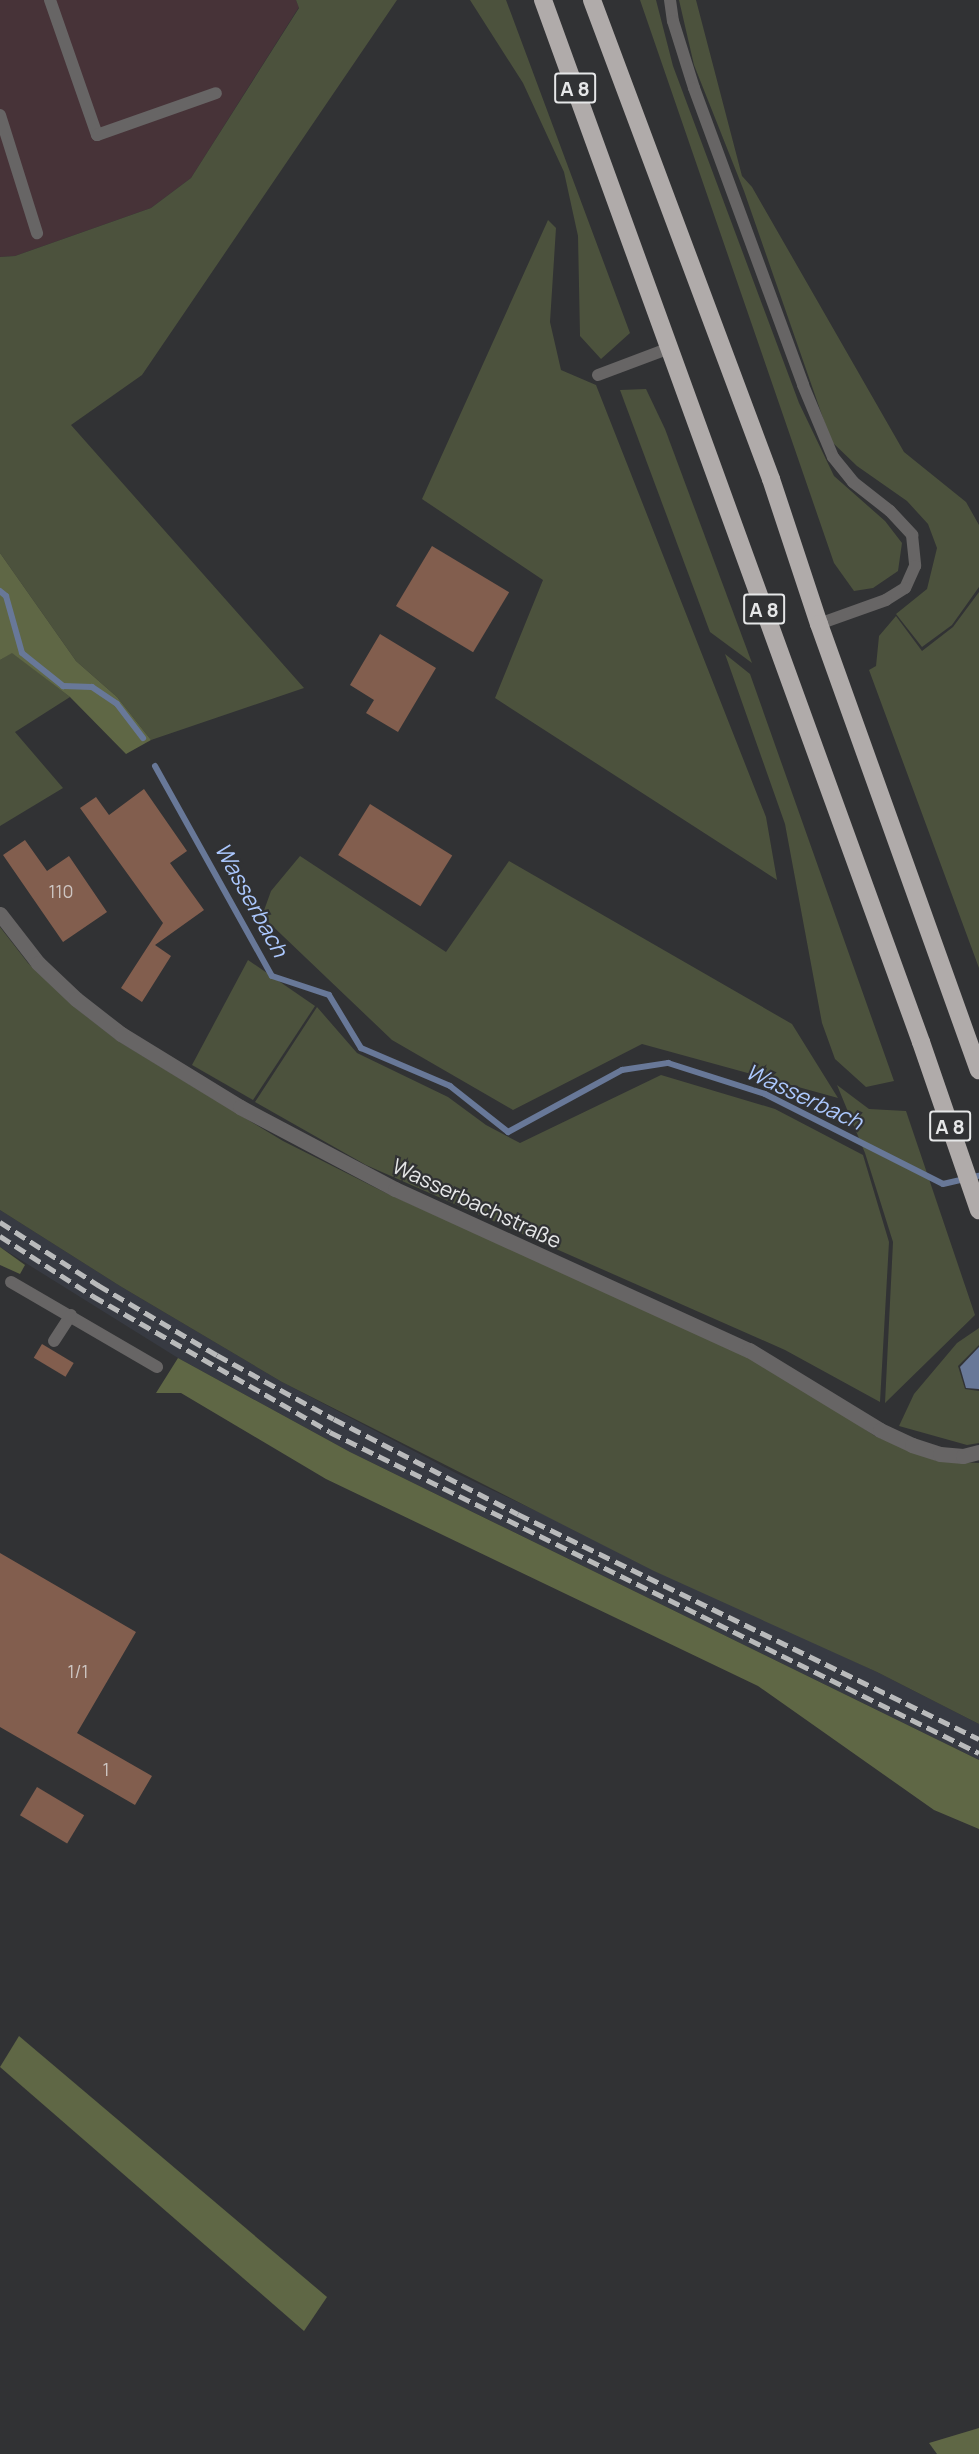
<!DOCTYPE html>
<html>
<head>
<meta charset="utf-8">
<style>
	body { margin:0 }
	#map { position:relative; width:979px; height:2454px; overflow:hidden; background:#313234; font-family:Manrope,sans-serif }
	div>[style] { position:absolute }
	.commercial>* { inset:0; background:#473338 }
	.built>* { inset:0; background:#373a42 }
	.green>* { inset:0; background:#4c523d }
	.forest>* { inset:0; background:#5f6745 }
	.water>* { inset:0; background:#687898 }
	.stream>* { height:6px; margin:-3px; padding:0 3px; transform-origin:3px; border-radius:3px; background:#687898 }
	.building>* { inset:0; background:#825e4e; transform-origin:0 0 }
	.service>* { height:12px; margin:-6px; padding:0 6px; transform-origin:6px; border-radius:6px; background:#676565 }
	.minor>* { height:15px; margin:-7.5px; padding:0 7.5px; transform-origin:7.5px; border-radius:7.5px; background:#676565 }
	.motorway>* { height:18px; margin:-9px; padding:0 9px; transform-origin:9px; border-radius:9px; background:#b0abaa }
	.rail>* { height:4.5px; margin-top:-2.25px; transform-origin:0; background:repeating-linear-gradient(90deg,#b9babb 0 12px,transparent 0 18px) }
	span { translate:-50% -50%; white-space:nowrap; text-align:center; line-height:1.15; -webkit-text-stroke:4.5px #313234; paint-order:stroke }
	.number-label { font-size:18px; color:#cdc5c2 }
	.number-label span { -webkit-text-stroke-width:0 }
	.shield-label span { padding:2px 4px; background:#313234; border:2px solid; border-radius:4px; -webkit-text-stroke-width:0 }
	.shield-label { font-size:20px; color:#e6e7e8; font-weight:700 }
	.street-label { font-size:21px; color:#e6e7e8 }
	.water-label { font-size:22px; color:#acc8fe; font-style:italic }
</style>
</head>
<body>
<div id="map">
	<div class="commercial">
		<div style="clip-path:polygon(0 0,296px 0,299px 7px,191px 178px,151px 208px,15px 256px,0 257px)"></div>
	</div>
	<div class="built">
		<div style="clip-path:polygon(0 1210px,120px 1286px,282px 1382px,456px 1473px,877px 1672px,979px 1724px,979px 1760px,350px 1452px,178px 1358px,0 1247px)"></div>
	</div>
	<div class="green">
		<div style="clip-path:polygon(296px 0,397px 0,142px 375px,71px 425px,304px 688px,151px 740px,117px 697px,76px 661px,0 553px,0 257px,15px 256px,151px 208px,191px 178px,299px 8px)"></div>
		<div style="clip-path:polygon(470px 0,506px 0,630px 333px,601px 359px,580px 336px,578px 236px,564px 172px,523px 83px)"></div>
		<div style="clip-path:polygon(640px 0,656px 0,673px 66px,799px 403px,834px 476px,885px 521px,902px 543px,898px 571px,873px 588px,854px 591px,834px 563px)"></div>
		<div style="clip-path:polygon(679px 0,696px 0,742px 176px,752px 187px,904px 452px,966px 502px,979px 525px,979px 587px,952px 625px,922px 647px,896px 614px,927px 589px,937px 548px,928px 524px,907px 501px,857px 466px,831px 441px,744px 191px,694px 65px)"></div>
		<div style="clip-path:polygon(548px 220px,556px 228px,550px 322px,561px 370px,596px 385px,766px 817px,777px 880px,495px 698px,543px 580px,422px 499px)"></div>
		<div style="clip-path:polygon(646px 389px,665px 429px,752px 663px,710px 632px,620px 390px)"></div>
		<div style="clip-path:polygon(979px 592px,979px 968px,869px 670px,876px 666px,879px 636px,896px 616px,922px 651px,953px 627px)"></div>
		<div style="clip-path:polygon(12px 652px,70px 697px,15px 732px,63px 788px,0 826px,0 660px)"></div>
		<div style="clip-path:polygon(725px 654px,750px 674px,894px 1081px,866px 1087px,835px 1059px,822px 1023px,785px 824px)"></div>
		<div style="clip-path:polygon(300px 856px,446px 952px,509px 861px,792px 1024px,838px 1098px,642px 1044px,513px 1110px,392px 1040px,262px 916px,271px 891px)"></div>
		<div style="clip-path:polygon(0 927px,28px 963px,77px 1009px,118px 1041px,283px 1141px,386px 1193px,717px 1342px,795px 1382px,875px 1436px,937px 1461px,979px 1463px,979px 1724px,877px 1672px,654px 1571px,282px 1382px,120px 1286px,0 1210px)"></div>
		<div style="clip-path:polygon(248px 960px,315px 1006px,253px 1100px,192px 1065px)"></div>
		<div style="clip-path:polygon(317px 1007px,357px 1053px,448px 1097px,486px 1125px,520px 1143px,661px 1075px,775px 1109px,863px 1155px,889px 1242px,880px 1402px,785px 1350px,366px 1165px,255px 1102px)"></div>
		<div style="clip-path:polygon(837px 1085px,869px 1109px,906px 1111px,975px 1315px,885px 1403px,893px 1242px,865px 1153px)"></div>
		<div style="clip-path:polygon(979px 1328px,979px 1345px,958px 1366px,965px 1389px,979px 1391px,979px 1443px,967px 1445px,899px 1426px,914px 1394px,957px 1343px)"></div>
	</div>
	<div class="forest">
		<div style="clip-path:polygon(0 553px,76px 661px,117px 697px,151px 740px,126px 754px,70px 697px,12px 653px,0 660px)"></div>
		<div style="clip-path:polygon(0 1247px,25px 1265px,20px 1274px,0 1265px)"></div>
		<div style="clip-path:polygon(178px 1358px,350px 1452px,979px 1760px,979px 1829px,934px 1810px,758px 1686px,326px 1479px,181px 1393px,156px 1393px)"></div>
		<div style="clip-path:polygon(19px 2036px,327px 2297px,304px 2331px,0 2067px)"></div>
		<div style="clip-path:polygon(979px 2428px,979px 2454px,937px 2454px,929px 2443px)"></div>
	</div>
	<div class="water">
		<div style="clip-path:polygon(979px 1347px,979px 1389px,966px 1388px,960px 1367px)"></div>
	</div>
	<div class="stream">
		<div style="left:0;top:591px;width:8px;rotate:40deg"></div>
		<div style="left:6px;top:596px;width:59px;rotate:74.3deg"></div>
		<div style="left:22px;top:653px;width:53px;rotate:38.8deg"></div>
		<div style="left:63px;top:686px;width:29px;rotate:2deg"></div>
		<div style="left:92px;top:687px;width:30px;rotate:34deg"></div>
		<div style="left:117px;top:704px;width:43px;rotate:52.6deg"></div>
		<div style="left:155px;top:766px;width:240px;rotate:60.9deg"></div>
		<div style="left:272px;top:976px;width:60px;rotate:18.4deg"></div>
		<div style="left:329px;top:995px;width:62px;rotate:58.9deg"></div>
		<div style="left:361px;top:1048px;width:97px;rotate:23.1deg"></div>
		<div style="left:450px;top:1086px;width:74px;rotate:38.4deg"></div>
		<div style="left:508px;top:1132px;width:130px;rotate:-28.5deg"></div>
		<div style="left:622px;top:1070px;width:47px;rotate:-8.7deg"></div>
		<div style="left:668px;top:1063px;width:102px;rotate:17.7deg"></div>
		<div style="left:765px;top:1094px;width:199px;rotate:26.8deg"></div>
		<div style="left:943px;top:1184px;width:37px;rotate:-13deg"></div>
	</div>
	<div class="building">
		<div style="left:432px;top:546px;width:90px;height:70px;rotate:31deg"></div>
		<div style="clip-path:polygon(380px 634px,436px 668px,398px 732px,366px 713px,374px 700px,350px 685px)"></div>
		<div style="clip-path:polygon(144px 789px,187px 851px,170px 863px,204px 910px,155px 945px,171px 956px,142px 1002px,121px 988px,163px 923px,80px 808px,96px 797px,109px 815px)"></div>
		<div style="left:370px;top:804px;width:97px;height:60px;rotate:32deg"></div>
		<div style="clip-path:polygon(25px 840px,47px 871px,69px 856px,107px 912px,63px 942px,3px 855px)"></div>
		<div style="left:42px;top:1344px;width:37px;height:16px;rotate:31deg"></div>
		<div style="clip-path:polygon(0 1553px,136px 1632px,77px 1733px,152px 1776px,135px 1805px,0 1727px)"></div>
		<div style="left:37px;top:1787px;width:55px;height:33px;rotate:31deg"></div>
	</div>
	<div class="service">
		<div style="left:50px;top:0;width:143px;rotate:70.8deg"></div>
		<div style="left:97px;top:135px;width:126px;rotate:-19.4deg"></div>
		<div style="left:670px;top:0;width:21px;rotate:82deg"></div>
		<div style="left:673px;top:21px;width:70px;rotate:72.6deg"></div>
		<div style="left:694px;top:88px;width:316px;rotate:69.8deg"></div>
		<div style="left:803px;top:385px;width:78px;rotate:67.4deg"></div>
		<div style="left:833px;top:457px;width:32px;rotate:51deg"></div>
		<div style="left:853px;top:482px;width:47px;rotate:38.1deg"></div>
		<div style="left:890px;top:511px;width:33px;rotate:47deg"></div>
		<div style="left:912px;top:535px;width:31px;rotate:84deg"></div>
		<div style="left:915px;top:566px;width:24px;rotate:114deg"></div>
		<div style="left:905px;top:588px;width:22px;rotate:148deg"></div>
		<div style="left:886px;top:600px;width:71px;rotate:160.3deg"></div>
		<div style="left:0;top:115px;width:124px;rotate:72.6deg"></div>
		<div style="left:598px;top:375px;width:77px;rotate:-20.6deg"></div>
		<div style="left:11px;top:1282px;width:169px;rotate:30.2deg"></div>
		<div style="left:54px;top:1341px;width:31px;rotate:-57deg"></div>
	</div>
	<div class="minor">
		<div style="left:0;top:914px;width:62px;rotate:52.2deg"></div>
		<div style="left:38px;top:963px;width:52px;rotate:43.5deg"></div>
		<div style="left:76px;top:999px;width:57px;rotate:37.9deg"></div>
		<div style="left:121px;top:1034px;width:140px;rotate:31.5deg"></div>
		<div style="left:240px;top:1107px;width:175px;rotate:27.9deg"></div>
		<div style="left:395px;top:1189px;width:389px;rotate:24.5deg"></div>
		<div style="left:749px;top:1350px;width:153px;rotate:31.4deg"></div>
		<div style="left:880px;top:1430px;width:35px;rotate:25deg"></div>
		<div style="left:912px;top:1445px;width:29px;rotate:18deg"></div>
		<div style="left:940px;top:1454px;width:23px;rotate:5deg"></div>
		<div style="left:963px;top:1456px;width:16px;rotate:-14deg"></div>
	</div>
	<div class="motorway">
		<div style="left:543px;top:0;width:1108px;rotate:70.06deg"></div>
		<div style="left:921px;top:1042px;width:178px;rotate:71deg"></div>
		<div style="left:592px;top:0;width:511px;rotate:69.51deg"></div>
		<div style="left:771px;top:479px;width:153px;rotate:71.7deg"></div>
		<div style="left:819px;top:624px;width:474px;rotate:70.3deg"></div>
	</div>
	<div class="rail">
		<div style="left:0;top:1222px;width:117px;rotate:32.7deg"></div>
		<div style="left:98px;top:1285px;width:138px;rotate:30.5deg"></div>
		<div style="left:217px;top:1355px;width:133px;rotate:28.7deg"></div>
		<div style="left:334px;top:1419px;width:207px;rotate:27.3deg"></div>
		<div style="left:518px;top:1514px;width:513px;rotate:26.02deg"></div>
		<div style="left:0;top:1236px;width:111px;rotate:32.8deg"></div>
		<div style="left:93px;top:1296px;width:273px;rotate:29.8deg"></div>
		<div style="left:330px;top:1432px;width:724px;rotate:26.32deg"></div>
	</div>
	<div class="number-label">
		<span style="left:61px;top:891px">110</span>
		<span style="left:78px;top:1671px">1/1</span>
		<span style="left:106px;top:1769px">1</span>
	</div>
	<div class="shield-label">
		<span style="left:575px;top:88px">A 8</span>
		<span style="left:764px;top:609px">A 8</span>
		<span style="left:950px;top:1126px">A 8</span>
	</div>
	<div class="street-label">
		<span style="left:477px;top:1203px;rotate:25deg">Wasserbachstraße</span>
	</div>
	<div class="water-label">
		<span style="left:251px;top:900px;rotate:61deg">Wasserbach</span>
		<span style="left:804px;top:1097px;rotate:25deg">Wasserbach</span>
	</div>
</div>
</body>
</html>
